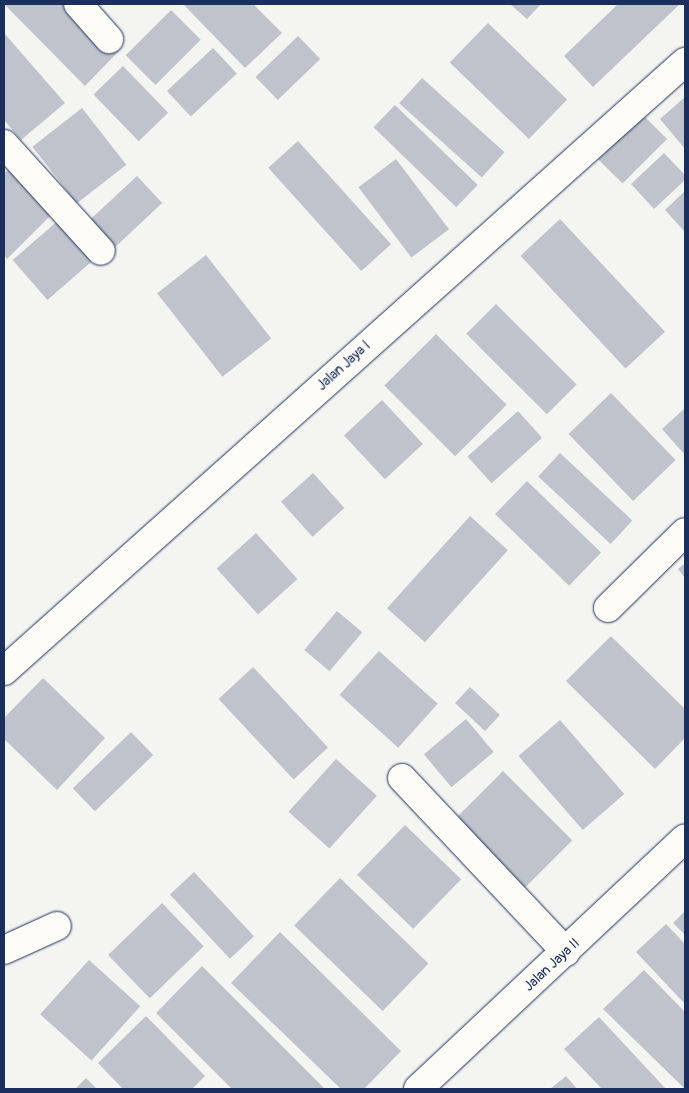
<!DOCTYPE html>
<html>
<head>
<meta charset="utf-8">
<style>
	body { margin:0 }
	#map { position:relative; width:689px; height:1093px; overflow:hidden; background:#f4f4f1; font-family:Pangolin,sans-serif }
	div>[style] { position:absolute }
	.building>* { inset:0; background:#bfc3cc; transform-origin:0 0 }
	.roads { filter:drop-shadow(0 0 1px #1b2f5e) drop-shadow(0 0 1px #1b2f5e) }
	.minor>* { height:28px; margin:-14px; padding:0 14px; transform-origin:14px; border-radius:14px; background:#fdfcf7 }
	span { translate:-50% -50%; white-space:nowrap; text-align:center; line-height:1.15; -webkit-text-stroke:4px #fdfcf7; paint-order:stroke }
	.street-label { font-size:14px; color:#1b2f5e }
	.frame { position:absolute; inset:0; border:5px solid #1b2f5e; pointer-events:none }
</style>
</head>
<body>
<div id="map">
	<div class="building">
		<div style="clip-path:polygon(4px 4px,69px 4px,119px 51px,85px 86px)"></div>
		<div style="clip-path:polygon(183px 4px,253px 4px,282px 33px,245px 68px)"></div>
		<div style="clip-path:polygon(510px 4px,541px 4px,527px 19px)"></div>
		<div style="clip-path:polygon(618px 4px,680px 4px,593px 87px,564px 56px)"></div>
		<div style="left:171px;top:10px;width:42px;height:64px;rotate:45deg"></div>
		<div style="left:488px;top:23px;width:110px;height:55px;rotate:44deg"></div>
		<div style="clip-path:polygon(4px 33px,65px 103px,21px 140px,4px 120px)"></div>
		<div style="left:298px;top:36px;width:32px;height:59px;rotate:46deg"></div>
		<div style="left:213px;top:48px;width:35px;height:63px;rotate:47deg"></div>
		<div style="left:123px;top:66px;width:65px;height:41px;rotate:46deg"></div>
		<div style="left:422px;top:78px;width:111px;height:34px;rotate:42deg"></div>
		<div style="clip-path:polygon(685px 97px,685px 149px,660px 119px)"></div>
		<div style="left:395px;top:105px;width:115px;height:31px;rotate:44deg"></div>
		<div style="left:82px;top:108px;width:72px;height:63px;rotate:52deg"></div>
		<div style="left:643px;top:115px;width:34px;height:63px;rotate:45deg"></div>
		<div style="left:298px;top:141px;width:139px;height:40px;rotate:48deg"></div>
		<div style="clip-path:polygon(664px 153px,685px 175px,685px 180px,654px 209px,631px 184px)"></div>
		<div style="left:396px;top:159px;width:88px;height:47px;rotate:53deg"></div>
		<div style="clip-path:polygon(11px 167px,55px 211px,7px 259px,4px 255px,4px 174px)"></div>
		<div style="left:137px;top:176px;width:37px;height:65px;rotate:47deg"></div>
		<div style="clip-path:polygon(685px 191px,685px 232px,665px 210px)"></div>
		<div style="left:61px;top:218px;width:53px;height:64px;rotate:49deg"></div>
		<div style="left:560px;top:219px;width:154px;height:54px;rotate:47deg"></div>
		<div style="left:206px;top:255px;width:106px;height:62px;rotate:52deg"></div>
		<div style="left:496px;top:304px;width:114px;height:42px;rotate:45deg"></div>
		<div style="left:436px;top:334px;width:100px;height:73px;rotate:45deg"></div>
		<div style="left:611px;top:393px;width:93px;height:59px;rotate:46deg"></div>
		<div style="left:382px;top:400px;width:60px;height:52px;rotate:47deg"></div>
		<div style="clip-path:polygon(685px 408px,685px 455px,662px 429px)"></div>
		<div style="left:518px;top:411px;width:36px;height:68px;rotate:48deg"></div>
		<div style="left:560px;top:453px;width:99px;height:32px;rotate:43deg"></div>
		<div style="left:313px;top:473px;width:47px;height:43px;rotate:48deg"></div>
		<div style="left:527px;top:481px;width:103px;height:46px;rotate:44deg"></div>
		<div style="left:470px;top:516px;width:51px;height:124px;rotate:42deg"></div>
		<div style="left:256px;top:533px;width:62px;height:53px;rotate:48deg"></div>
		<div style="clip-path:polygon(685px 563px,685px 578px,678px 569px)"></div>
		<div style="left:337px;top:611px;width:33px;height:51px;rotate:40deg"></div>
		<div style="clip-path:polygon(611px 636px,685px 709px,685px 738px,655px 769px,566px 681px)"></div>
		<div style="left:379px;top:651px;width:79px;height:59px;rotate:42deg"></div>
		<div style="left:253px;top:667px;width:110px;height:47px;rotate:47deg"></div>
		<div style="clip-path:polygon(43px 678px,105px 738px,57px 790px,4px 739px,4px 718px)"></div>
		<div style="left:470px;top:687px;width:41px;height:22px;rotate:43deg"></div>
		<div style="left:466px;top:719px;width:43px;height:55px;rotate:50deg"></div>
		<div style="left:560px;top:720px;width:98px;height:55px;rotate:49deg"></div>
		<div style="left:131px;top:732px;width:32px;height:81px;rotate:46deg"></div>
		<div style="left:336px;top:759px;width:55px;height:71px;rotate:42deg"></div>
		<div style="left:503px;top:771px;width:98px;height:71px;rotate:45deg"></div>
		<div style="left:405px;top:825px;width:78px;height:69px;rotate:44deg"></div>
		<div style="left:194px;top:872px;width:88px;height:33px;rotate:47deg"></div>
		<div style="left:340px;top:878px;width:123px;height:66px;rotate:44deg"></div>
		<div style="left:162px;top:903px;width:60px;height:75px;rotate:46deg"></div>
		<div style="clip-path:polygon(685px 911px,685px 935px,673px 923px)"></div>
		<div style="clip-path:polygon(666px 924px,685px 944px,685px 1004px,636px 952px)"></div>
		<div style="clip-path:polygon(280px 932px,401px 1051px,364px 1089px,341px 1089px,231px 983px)"></div>
		<div style="left:89px;top:960px;width:69px;height:73px;rotate:42deg"></div>
		<div style="clip-path:polygon(202px 966px,325px 1089px,232px 1089px,156px 1013px)"></div>
		<div style="clip-path:polygon(644px 970px,685px 1012px,685px 1089px,603px 1009px)"></div>
		<div style="clip-path:polygon(146px 1016px,205px 1076px,192px 1089px,123px 1089px,98px 1063px)"></div>
		<div style="clip-path:polygon(599px 1017px,666px 1089px,602px 1089px,564px 1049px)"></div>
		<div style="clip-path:polygon(566px 1076px,577px 1089px,550px 1089px)"></div>
		<div style="clip-path:polygon(86px 1078px,97px 1089px,75px 1089px)"></div>
	</div>
	<div class="roads">
		<div class="minor">
			<div style="left:78px;top:4px;width:47px;rotate:48.5deg"></div>
			<div style="left:4px;top:144px;width:144px;rotate:47.8deg"></div>
			<div style="left:608px;top:608px;width:108px;rotate:-44.6deg"></div>
			<div style="left:4px;top:671px;width:914px;rotate:-41.81deg"></div>
			<div style="left:402px;top:778px;width:239px;rotate:46.7deg"></div>
			<div style="left:4px;top:950px;width:58px;rotate:-24.4deg"></div>
			<div style="left:418px;top:1089px;width:366px;rotate:-43.2deg"></div>
		</div>
	</div>
	<div class="street-label">
		<span style="left:344px;top:366px;rotate:-42deg">Jalan Jaya I</span>
		<span style="left:552px;top:965px;rotate:-43deg">Jalan Jaya II</span>
	</div>
	<div class="frame"></div>
</div>
</body>
</html>
